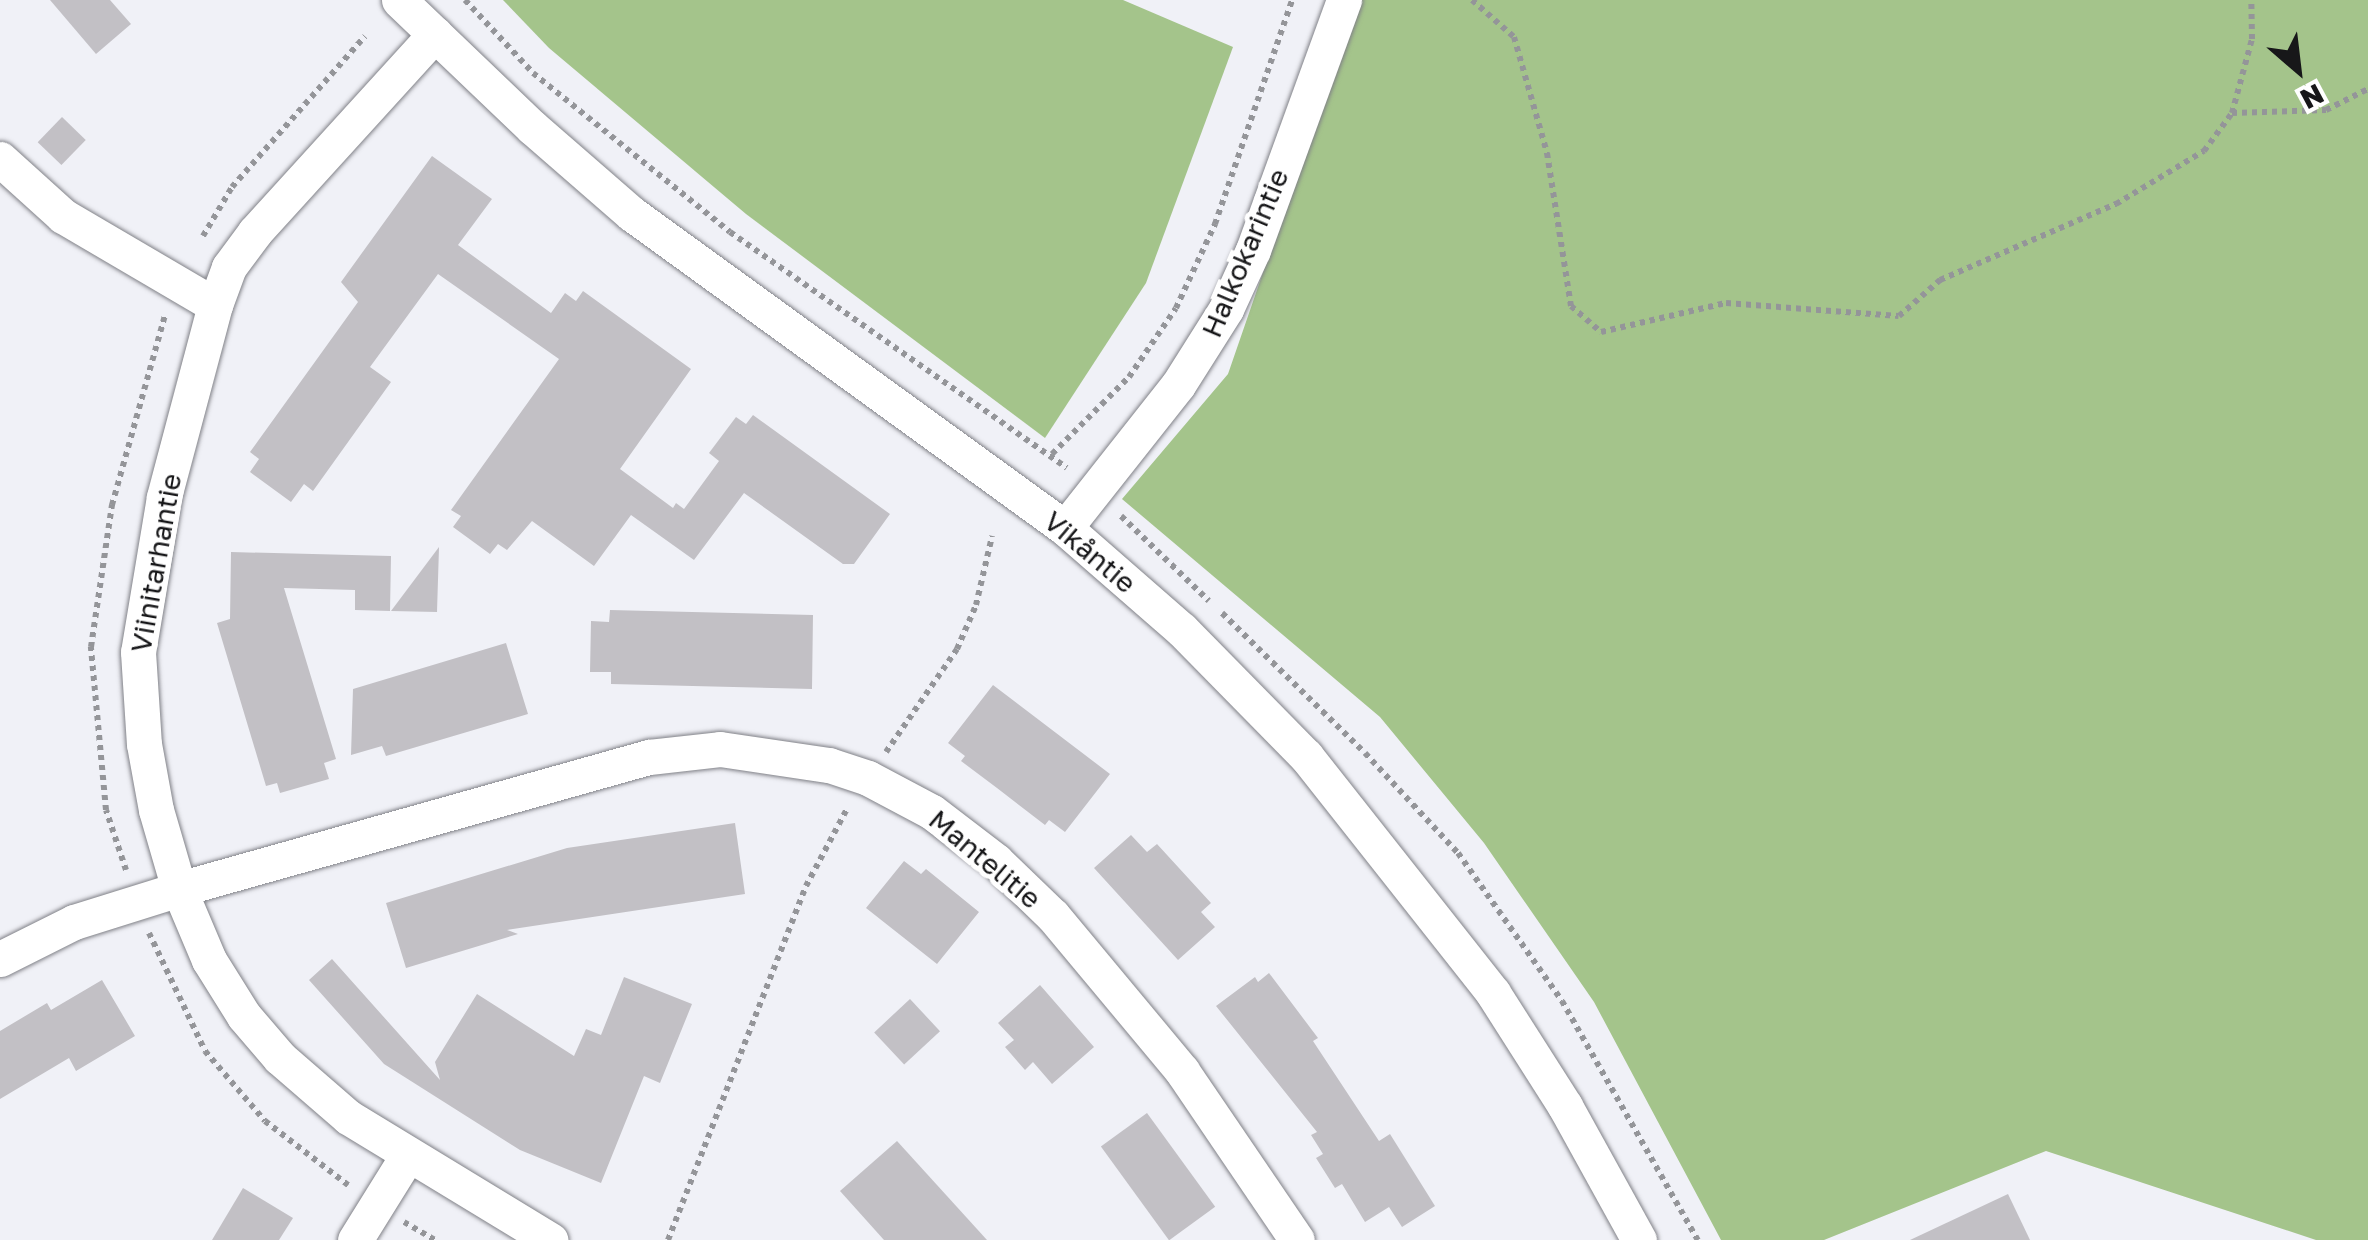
<!DOCTYPE html>
<html>
<head>
<meta charset="utf-8">
<style>
	body { margin:0 }
	#map { position:relative; width:2368px; height:1240px; overflow:hidden; background:#f0f1f7; font-family:"Golos Text",sans-serif }
	div>[style] { position:absolute }
	.forest>* { inset:0; background:#a4c48b }
	.building>* { inset:0; background:#c2c0c5; transform-origin:0 0 }
	.path>* { height:6px; margin-top:-3px; transform-origin:0; background:repeating-linear-gradient(90deg,#949599 0 5px,transparent 0 10px) }
	.roads { filter:drop-shadow(0 0 2px #808187) drop-shadow(0 0 2px #808187) }
	.minor>* { height:35px; margin:-17.5px; padding:0 17.5px; transform-origin:17.5px; border-radius:17.5px; background:#fff }
	span { translate:-50% -50%; white-space:nowrap; text-align:center; line-height:1.15; -webkit-text-stroke:10px #fff; paint-order:stroke }
	.street-label { font-size:28px; color:#171719 }
	.north { position:absolute; left:2248px; top:20px; width:100px; height:100px; -webkit-text-stroke:8px #fff; paint-order:stroke; rotate:152deg; font-size:28px; font-weight:700; line-height:40px; text-align:center; color:#171719 }
	.north::after { content:''; display:block; margin:auto; width:35px; height:45px; background:#171719; clip-path:polygon(50% 0,100% 100%,50% 72%,0 100%) }
</style>
</head>
<body>
<div id="map">
	<div class="forest">
		<div style="clip-path:polygon(503px 0,1123px 0,1233px 47px,1146px 283px,1045px 438px,746px 214px,549px 48px)"></div>
		<div style="clip-path:polygon(1357px 0,2368px 0,2368px 1240px,2316px 1240px,2046px 1151px,1824px 1240px,1721px 1240px,1594px 1002px,1484px 843px,1380px 717px,1122px 499px,1228px 374px)"></div>
	</div>
	<div class="building">
		<div style="clip-path:polygon(50px 0,110px 0,131px 24px,96px 54px)"></div>
		<div style="left:62px;top:117px;width:33px;height:35px;rotate:44deg"></div>
		<div style="clip-path:polygon(432px 156px,492px 199px,458px 245px,551px 313px,565px 293px,576px 301px,583px 291px,691px 369px,620px 469px,673px 508px,676px 503px,684px 509px,719px 461px,709px 453px,736px 417px,746px 424px,753px 415px,890px 514px,854px 564px,843px 564px,744px 493px,694px 560px,631px 515px,594px 566px,532px 521px,507px 550px,498px 544px,490px 554px,453px 527px,461px 516px,451px 510px,559px 359px,438px 274px,370px 367px,391px 382px,313px 491px,304px 484px,291px 502px,250px 472px,259px 459px,250px 452px,358px 302px,341px 282px)"></div>
		<div style="clip-path:polygon(439px 547px,437px 612px,391px 611px)"></div>
		<div style="clip-path:polygon(231px 552px,391px 556px,390px 611px,355px 610px,355px 590px,284px 588px,336px 759px,324px 763px,329px 779px,280px 793px,277px 783px,266px 786px,217px 623px,230px 619px)"></div>
		<div style="clip-path:polygon(610px 610px,813px 615px,812px 689px,611px 684px,611px 672px,590px 672px,591px 621px,609px 622px)"></div>
		<div style="clip-path:polygon(506px 643px,528px 714px,386px 756px,382px 746px,351px 755px,353px 689px)"></div>
		<div style="clip-path:polygon(993px 685px,1110px 774px,1065px 832px,1049px 820px,1045px 825px,997px 788px,961px 761px,965px 756px,948px 743px)"></div>
		<div style="clip-path:polygon(735px 823px,745px 894px,507px 930px,518px 934px,406px 968px,386px 903px,567px 848px)"></div>
		<div style="clip-path:polygon(1131px 835px,1147px 852px,1157px 844px,1211px 903px,1201px 912px,1215px 927px,1178px 960px,1094px 868px)"></div>
		<div style="clip-path:polygon(904px 861px,921px 874px,926px 869px,979px 912px,937px 964px,866px 908px)"></div>
		<div style="clip-path:polygon(332px 959px,440px 1080px,435px 1062px,477px 994px,574px 1056px,586px 1029px,601px 1035px,624px 977px,692px 1004px,660px 1083px,644px 1076px,601px 1183px,520px 1150px,384px 1064px,309px 980px)"></div>
		<div style="clip-path:polygon(1269px 973px,1318px 1038px,1313px 1041px,1379px 1141px,1390px 1134px,1435px 1206px,1402px 1227px,1389px 1207px,1365px 1222px,1342px 1184px,1335px 1188px,1316px 1158px,1323px 1154px,1311px 1135px,1317px 1132px,1216px 1006px,1255px 977px,1258px 982px)"></div>
		<div style="clip-path:polygon(102px 980px,135px 1036px,76px 1071px,69px 1058px,0 1099px,0 1031px,47px 1003px,51px 1010px)"></div>
		<div style="clip-path:polygon(1040px 985px,1094px 1047px,1052px 1084px,1033px 1062px,1025px 1070px,1005px 1047px,1014px 1040px,998px 1023px)"></div>
		<div style="left:910px;top:999px;width:44px;height:49px;rotate:47deg"></div>
		<div style="left:1147px;top:1113px;width:116px;height:57px;rotate:54deg"></div>
		<div style="clip-path:polygon(897px 1141px,987px 1240px,884px 1240px,840px 1191px)"></div>
		<div style="clip-path:polygon(243px 1188px,293px 1218px,279px 1240px,212px 1240px)"></div>
		<div style="clip-path:polygon(2008px 1194px,2030px 1240px,1910px 1240px)"></div>
	</div>
	<div class="path">
		<div style="left:465px;top:0;width:100px;rotate:47deg"></div>
		<div style="left:533px;top:73px;width:253px;rotate:38.9deg"></div>
		<div style="left:730px;top:232px;width:411px;rotate:35deg"></div>
		<div style="left:1472px;top:0;width:56px;rotate:41.4deg"></div>
		<div style="left:1514px;top:37px;width:121px;rotate:74.1deg"></div>
		<div style="left:1547px;top:153px;width:155px;rotate:81.1deg"></div>
		<div style="left:1571px;top:306px;width:40px;rotate:41deg"></div>
		<div style="left:1601px;top:332px;width:128px;rotate:-13.1deg"></div>
		<div style="left:1726px;top:303px;width:173px;rotate:4.3deg"></div>
		<div style="left:1899px;top:316px;width:55px;rotate:-41.3deg"></div>
		<div style="left:1940px;top:280px;width:192px;rotate:-23.4deg"></div>
		<div style="left:2116px;top:204px;width:103px;rotate:-31.1deg"></div>
		<div style="left:2204px;top:151px;width:47px;rotate:-53.6deg"></div>
		<div style="left:2232px;top:113px;width:77px;rotate:-74.9deg"></div>
		<div style="left:2252px;top:39px;width:39px;rotate:-91deg"></div>
		<div style="left:2232px;top:113px;width:94px;rotate:-1.8deg"></div>
		<div style="left:2326px;top:110px;width:47px;rotate:-26.6deg"></div>
		<div style="left:203px;top:236px;width:57px;rotate:-59.4deg"></div>
		<div style="left:232px;top:187px;width:201px;rotate:-48.6deg"></div>
		<div style="left:1052px;top:454px;width:109px;rotate:-45deg"></div>
		<div style="left:1129px;top:377px;width:83px;rotate:-55.7deg"></div>
		<div style="left:1176px;top:308px;width:93px;rotate:-65.1deg"></div>
		<div style="left:1215px;top:224px;width:237px;rotate:-71deg"></div>
		<div style="left:1121px;top:516px;width:122px;rotate:44deg"></div>
		<div style="left:1222px;top:613px;width:200px;rotate:44.4deg"></div>
		<div style="left:1365px;top:753px;width:137px;rotate:47.1deg"></div>
		<div style="left:1458px;top:853px;width:181px;rotate:54.9deg"></div>
		<div style="left:1562px;top:1001px;width:275px;rotate:60.4deg"></div>
		<div style="left:886px;top:752px;width:125px;rotate:-55.4deg"></div>
		<div style="left:957px;top:649px;width:48px;rotate:-66.6deg"></div>
		<div style="left:976px;top:605px;width:71px;rotate:-76.9deg"></div>
		<div style="left:126px;top:870px;width:63px;rotate:-108.4deg"></div>
		<div style="left:106px;top:810px;width:164px;rotate:-95.3deg"></div>
		<div style="left:91px;top:647px;width:144px;rotate:-81.6deg"></div>
		<div style="left:112px;top:505px;width:197px;rotate:-74.4deg"></div>
		<div style="left:149px;top:933px;width:131px;rotate:64.6deg"></div>
		<div style="left:205px;top:1051px;width:92px;rotate:49.4deg"></div>
		<div style="left:265px;top:1121px;width:105px;rotate:37.6deg"></div>
		<div style="left:404px;top:1222px;width:36px;rotate:30deg"></div>
		<div style="left:668px;top:1240px;width:380px;rotate:-68.7deg"></div>
		<div style="left:806px;top:886px;width:89px;rotate:-62deg"></div>
	</div>
	<div class="roads">
		<div class="minor">
			<div style="left:399px;top:0;width:185px;rotate:43.7deg"></div>
			<div style="left:533px;top:128px;width:131px;rotate:41deg"></div>
			<div style="left:632px;top:214px;width:535px;rotate:35.95deg"></div>
			<div style="left:1065px;top:528px;width:155px;rotate:41.1deg"></div>
			<div style="left:1182px;top:630px;width:177px;rotate:45.5deg"></div>
			<div style="left:1306px;top:756px;width:302px;rotate:51.7deg"></div>
			<div style="left:1493px;top:993px;width:134px;rotate:57.5deg"></div>
			<div style="left:1565px;top:1106px;width:153px;rotate:61.1deg"></div>
			<div style="left:435px;top:34px;width:268px;rotate:132.3deg"></div>
			<div style="left:255px;top:232px;width:44px;rotate:126.6deg"></div>
			<div style="left:229px;top:267px;width:40px;rotate:110.2deg"></div>
			<div style="left:215px;top:305px;width:199px;rotate:104.9deg"></div>
			<div style="left:164px;top:497px;width:157px;rotate:99.5deg"></div>
			<div style="left:138px;top:652px;width:92px;rotate:86.3deg"></div>
			<div style="left:144px;top:744px;width:67px;rotate:79.7deg"></div>
			<div style="left:156px;top:810px;width:82px;rotate:73.8deg"></div>
			<div style="left:179px;top:889px;width:77px;rotate:67.1deg"></div>
			<div style="left:209px;top:960px;width:66px;rotate:58deg"></div>
			<div style="left:244px;top:1016px;width:55px;rotate:49.4deg"></div>
			<div style="left:280px;top:1058px;width:90px;rotate:40.9deg"></div>
			<div style="left:348px;top:1117px;width:237px;rotate:31.3deg"></div>
			<div style="left:0;top:159px;width:85px;rotate:42.1deg"></div>
			<div style="left:63px;top:216px;width:176px;rotate:30.4deg"></div>
			<div style="left:1065px;top:528px;width:182px;rotate:-51.7deg"></div>
			<div style="left:1178px;top:385px;width:90px;rotate:-57.7deg"></div>
			<div style="left:1226px;top:309px;width:65px;rotate:-65.4deg"></div>
			<div style="left:1253px;top:250px;width:266px;rotate:-70deg"></div>
			<div style="left:0;top:959px;width:83px;rotate:-26.6deg"></div>
			<div style="left:74px;top:922px;width:110px;rotate:-17.4deg"></div>
			<div style="left:179px;top:889px;width:488px;rotate:-15.7deg"></div>
			<div style="left:649px;top:757px;width:71px;rotate:-6.4deg"></div>
			<div style="left:720px;top:749px;width:110px;rotate:8.4deg"></div>
			<div style="left:829px;top:765px;width:41px;rotate:18.4deg"></div>
			<div style="left:868px;top:778px;width:72px;rotate:28deg"></div>
			<div style="left:932px;top:812px;width:81px;rotate:37.4deg"></div>
			<div style="left:996px;top:861px;width:79px;rotate:44deg"></div>
			<div style="left:1053px;top:916px;width:202px;rotate:50.2deg"></div>
			<div style="left:1182px;top:1071px;width:204px;rotate:55.8deg"></div>
			<div style="left:355px;top:1240px;width:100px;rotate:-58.1deg"></div>
		</div>
	</div>
	<div class="street-label">
		<span style="left:1245px;top:253px;rotate:-67deg">Halkokarintie</span>
		<span style="left:1090px;top:552px;rotate:40deg">Vikåntie</span>
		<span style="left:156px;top:563px;rotate:-80deg">Viinitarhantie</span>
		<span style="left:985px;top:859px;rotate:40deg">Mantelitie</span>
	</div>
	<div class="north">N</div>
</div>
</body>
</html>
